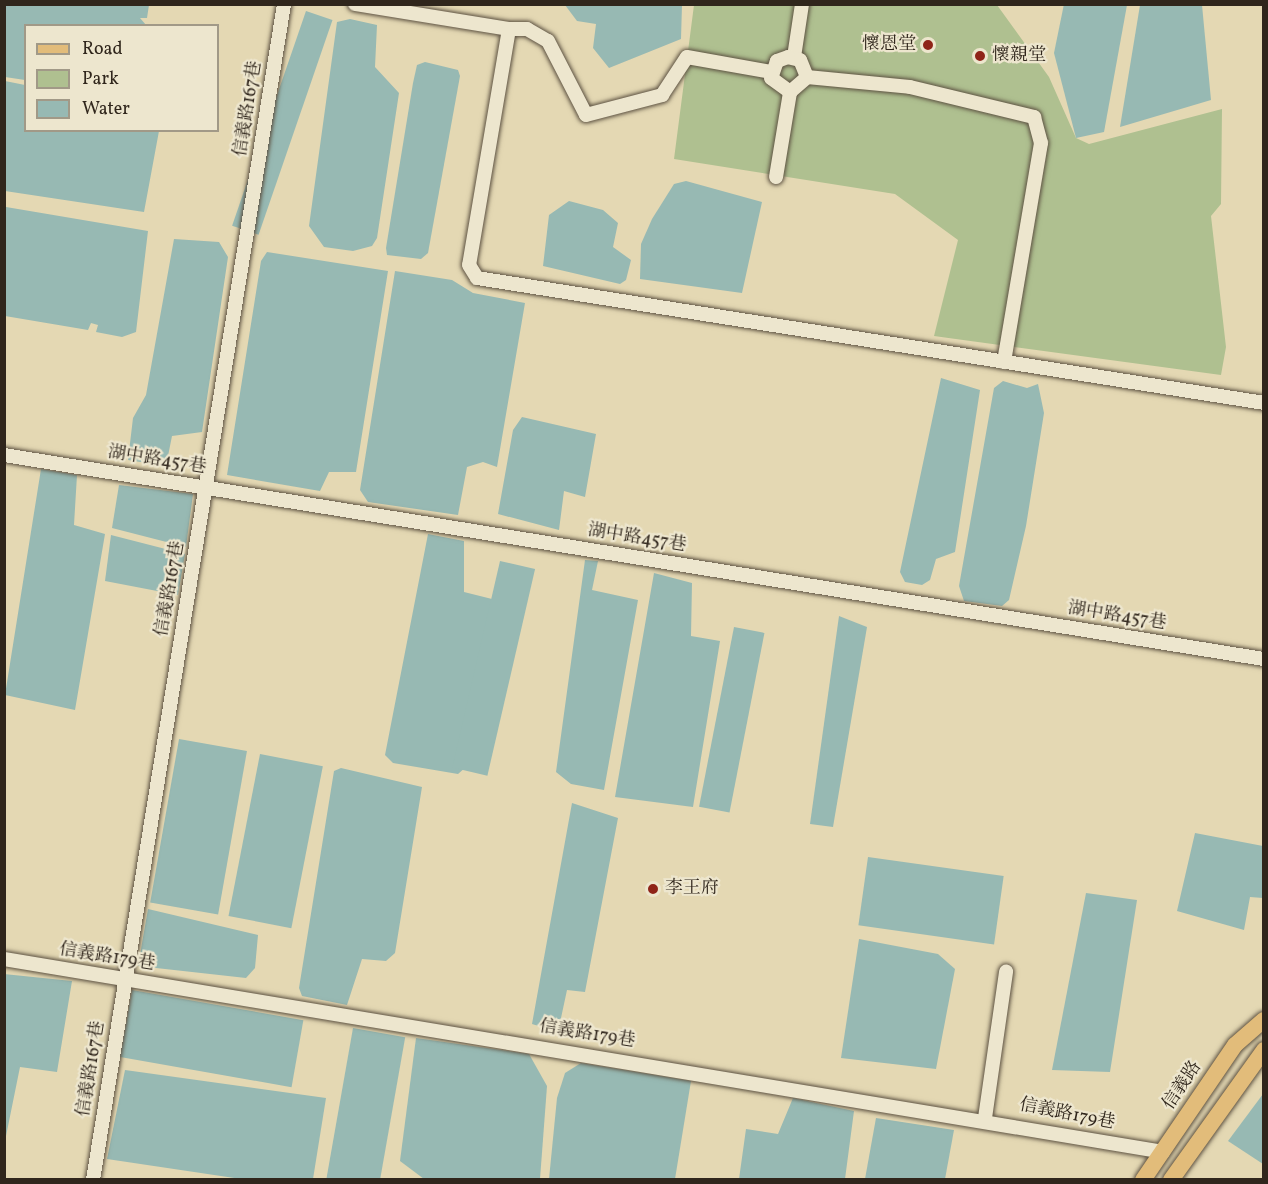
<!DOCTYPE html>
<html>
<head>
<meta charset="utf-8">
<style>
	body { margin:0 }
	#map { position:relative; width:1268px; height:1184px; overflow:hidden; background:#e4d8b3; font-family:Vollkorn,"Noto Serif TC",serif }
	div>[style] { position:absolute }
	.green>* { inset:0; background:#afc090 }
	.water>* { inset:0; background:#97b9b3; transform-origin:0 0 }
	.roads { filter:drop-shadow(0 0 2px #5d5242) drop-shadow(0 0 2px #5d5242) }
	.minor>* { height:14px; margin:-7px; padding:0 7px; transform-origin:7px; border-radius:7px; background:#ede6ce }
	.major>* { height:16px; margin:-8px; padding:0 8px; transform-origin:8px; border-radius:8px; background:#e2bc7a }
	.dots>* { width:16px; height:16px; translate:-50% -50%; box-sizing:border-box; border:3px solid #ede6ce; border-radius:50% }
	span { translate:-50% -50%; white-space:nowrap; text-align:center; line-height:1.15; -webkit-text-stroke:4.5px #ede6ce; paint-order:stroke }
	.poi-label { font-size:18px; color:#30261c }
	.right { translate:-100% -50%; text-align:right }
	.left { translate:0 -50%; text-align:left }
	.street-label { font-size:18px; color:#30261c }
	.frame { position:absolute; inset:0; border:6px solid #30261c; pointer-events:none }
	.legend { position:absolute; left:24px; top:24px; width:195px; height:108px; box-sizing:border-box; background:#ede6ce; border:2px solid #a19987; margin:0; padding:8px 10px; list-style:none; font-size:18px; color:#30261c }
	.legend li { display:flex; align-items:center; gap:12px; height:30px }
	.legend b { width:30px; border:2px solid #a19987 }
</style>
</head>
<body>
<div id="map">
	<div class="green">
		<div style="clip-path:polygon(694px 5px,997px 5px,1049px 77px,1076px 138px,1089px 144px,1222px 109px,1221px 204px,1211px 216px,1226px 347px,1221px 375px,934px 336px,958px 240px,895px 194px,674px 159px)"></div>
	</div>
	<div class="water">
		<div style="clip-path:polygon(1064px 4px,1127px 5px,1104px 132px,1076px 138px,1054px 53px)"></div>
		<div style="clip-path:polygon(4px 5px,5px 4px,149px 5px,147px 18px,140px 18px,146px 25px,26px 26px,25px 80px,5px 77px)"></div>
		<div style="clip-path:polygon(565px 5px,682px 5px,681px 39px,609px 68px,593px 48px,596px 24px,577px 21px)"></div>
		<div style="clip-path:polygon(1140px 5px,1202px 5px,1211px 100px,1120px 127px)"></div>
		<div style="left:306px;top:11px;width:28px;height:227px;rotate:19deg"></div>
		<div style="clip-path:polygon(350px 19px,377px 25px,375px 67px,399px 93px,377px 238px,372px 246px,353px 251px,324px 247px,309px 226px,337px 22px)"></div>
		<div style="clip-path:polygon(425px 62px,458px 70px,460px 76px,428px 253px,421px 259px,387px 255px,386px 248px,413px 83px,417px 65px)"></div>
		<div style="clip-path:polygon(5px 81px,25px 85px,26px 130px,159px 131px,144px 212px,5px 191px)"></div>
		<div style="clip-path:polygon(686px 181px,762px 202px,742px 293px,640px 279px,641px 244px,652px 219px,674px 184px)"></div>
		<div style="clip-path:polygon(569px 201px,603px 210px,618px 223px,613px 247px,631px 260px,626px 280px,620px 284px,543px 266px,549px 215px)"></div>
		<div style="clip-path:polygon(6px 207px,148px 231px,136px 332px,122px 337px,96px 332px,98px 325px,91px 323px,88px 330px,5px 316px)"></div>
		<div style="clip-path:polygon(174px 239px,219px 242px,228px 257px,202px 432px,172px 436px,166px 466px,128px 460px,133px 418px,146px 395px)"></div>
		<div style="clip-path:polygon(267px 252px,388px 271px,356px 472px,329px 472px,320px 491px,227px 475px,261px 261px)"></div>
		<div style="clip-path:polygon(395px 271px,452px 280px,473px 293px,525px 303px,497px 467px,483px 462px,467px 467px,458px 515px,368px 502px,360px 490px)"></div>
		<div style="clip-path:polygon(941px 378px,980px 390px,955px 552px,936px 559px,930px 580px,922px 585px,905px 582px,900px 572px)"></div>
		<div style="clip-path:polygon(1003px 381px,1027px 388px,1038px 384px,1044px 413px,1026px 526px,1009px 600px,1002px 606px,964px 601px,959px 586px,994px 388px)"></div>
		<div style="clip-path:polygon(522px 417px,596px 434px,585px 497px,564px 491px,559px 530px,498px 514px,513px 430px)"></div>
		<div style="clip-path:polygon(41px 469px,77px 475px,74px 525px,105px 534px,75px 710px,5px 695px)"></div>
		<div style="clip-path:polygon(119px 485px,193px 494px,186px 547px,112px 528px)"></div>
		<div style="clip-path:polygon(428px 534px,464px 541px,464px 592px,492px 599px,466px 767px,458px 774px,393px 763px,385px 755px)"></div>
		<div style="clip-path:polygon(111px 535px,185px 554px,178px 595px,105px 581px)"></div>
		<div style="clip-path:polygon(585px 560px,598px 561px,592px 590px,638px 600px,604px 790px,571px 784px,556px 772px)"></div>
		<div style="left:500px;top:561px;width:36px;height:212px;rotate:13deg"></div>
		<div style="clip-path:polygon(654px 573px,692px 583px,691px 636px,720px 641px,693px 807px,615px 797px)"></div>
		<div style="clip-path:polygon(839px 616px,867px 627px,833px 827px,810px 824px)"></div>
		<div style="left:734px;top:627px;width:31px;height:183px;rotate:11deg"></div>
		<div style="left:179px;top:739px;width:69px;height:166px;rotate:10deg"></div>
		<div style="left:260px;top:754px;width:64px;height:165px;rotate:11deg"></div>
		<div style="clip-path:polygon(341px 768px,422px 787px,395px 953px,386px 961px,362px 959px,347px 1005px,302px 996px,299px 988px,334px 771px)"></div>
		<div style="clip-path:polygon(572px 803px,618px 818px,585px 992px,567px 990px,558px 1032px,532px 1024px)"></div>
		<div style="clip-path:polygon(1195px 833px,1263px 846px,1263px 898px,1250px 897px,1244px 930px,1177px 911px)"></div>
		<div style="left:868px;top:857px;width:137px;height:69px;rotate:8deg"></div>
		<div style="clip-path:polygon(1086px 893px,1137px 900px,1110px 1072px,1052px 1070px)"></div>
		<div style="clip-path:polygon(148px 909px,258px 935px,255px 968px,246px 978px,138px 966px)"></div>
		<div style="clip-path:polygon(859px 939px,938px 954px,955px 969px,936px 1069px,841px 1058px)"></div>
		<div style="clip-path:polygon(4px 974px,72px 981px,57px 1072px,20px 1067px,5px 1141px)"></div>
		<div style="left:132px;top:990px;width:174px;height:68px;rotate:10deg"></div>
		<div style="left:353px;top:1028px;width:53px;height:153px;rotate:10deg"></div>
		<div style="clip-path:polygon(416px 1038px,529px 1054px,547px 1086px,540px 1179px,424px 1179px,400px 1161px)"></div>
		<div style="clip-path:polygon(581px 1063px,691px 1081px,675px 1179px,549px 1179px,557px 1098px,565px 1073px)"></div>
		<div style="clip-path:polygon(125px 1070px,326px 1098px,313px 1179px,241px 1179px,107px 1159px)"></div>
		<div style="clip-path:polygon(1263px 1094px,1263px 1164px,1228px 1141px)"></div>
		<div style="clip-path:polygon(793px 1098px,854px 1111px,845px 1179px,739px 1179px,746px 1129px,778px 1134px)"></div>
		<div style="clip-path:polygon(876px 1118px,954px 1130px,945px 1179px,865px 1179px)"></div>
	</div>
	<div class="roads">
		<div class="minor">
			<div style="left:355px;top:4px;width:156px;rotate:9.2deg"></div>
			<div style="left:509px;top:29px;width:239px;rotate:99.6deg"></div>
			<div style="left:469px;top:265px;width:15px;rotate:58deg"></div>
			<div style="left:477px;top:278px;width:797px;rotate:9.02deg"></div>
			<div style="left:509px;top:29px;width:18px"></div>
			<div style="left:527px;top:29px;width:24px;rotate:30deg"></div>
			<div style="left:548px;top:41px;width:83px;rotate:62.8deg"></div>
			<div style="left:586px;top:115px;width:79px;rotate:-14.7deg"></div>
			<div style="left:662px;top:95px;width:45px;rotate:-56.7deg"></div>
			<div style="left:687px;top:57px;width:85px;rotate:10.1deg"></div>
			<div style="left:794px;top:57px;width:54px;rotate:-81.4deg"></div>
			<div style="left:807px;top:77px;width:103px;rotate:5.5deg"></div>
			<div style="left:910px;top:87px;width:128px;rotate:13.6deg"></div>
			<div style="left:1034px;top:117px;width:27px;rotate:75deg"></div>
			<div style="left:1041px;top:143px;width:222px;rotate:99.6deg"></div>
			<div style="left:776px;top:177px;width:86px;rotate:-80.6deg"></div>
			<div style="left:790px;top:92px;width:23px;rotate:-41deg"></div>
			<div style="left:807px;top:77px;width:18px;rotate:-112deg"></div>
			<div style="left:800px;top:60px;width:12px;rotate:-166deg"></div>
			<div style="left:788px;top:57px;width:12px;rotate:160deg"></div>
			<div style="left:777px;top:61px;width:18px;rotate:109deg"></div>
			<div style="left:771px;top:78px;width:24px;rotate:36deg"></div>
			<div style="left:4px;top:455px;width:1276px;rotate:9.2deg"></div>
			<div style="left:4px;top:959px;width:1175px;rotate:9.45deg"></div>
			<div style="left:985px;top:1118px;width:148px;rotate:-81.8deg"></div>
			<div style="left:93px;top:1180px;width:1191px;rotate:-80.77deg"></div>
		</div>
		<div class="major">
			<div style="left:1143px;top:1180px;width:163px;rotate:-55.7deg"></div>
			<div style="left:1235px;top:1045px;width:38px;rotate:-41deg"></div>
			<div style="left:1171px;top:1180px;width:160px;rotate:-54.4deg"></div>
		</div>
	</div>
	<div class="dots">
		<div style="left:928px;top:45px;background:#8f2418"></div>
		<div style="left:980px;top:56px;background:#8f2418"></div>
		<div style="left:653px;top:889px;background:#8f2418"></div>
	</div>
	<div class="poi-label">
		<span class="right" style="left:916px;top:45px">懷恩堂</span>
		<span class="left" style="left:992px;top:56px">懷親堂</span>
		<span class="left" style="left:665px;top:889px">李王府</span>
	</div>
	<div class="street-label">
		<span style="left:249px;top:109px;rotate:-81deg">信義路167巷</span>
		<span style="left:157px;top:461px;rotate:9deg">湖中路457巷</span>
		<span style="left:637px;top:539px;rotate:9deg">湖中路457巷</span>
		<span style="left:171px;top:589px;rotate:-80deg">信義路167巷</span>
		<span style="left:1117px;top:617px;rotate:9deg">湖中路457巷</span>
		<span style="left:107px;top:958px;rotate:9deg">信義路179巷</span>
		<span style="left:587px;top:1035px;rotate:9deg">信義路179巷</span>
		<span style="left:92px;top:1069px;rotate:-81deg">信義路167巷</span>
		<span style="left:1183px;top:1086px;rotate:-56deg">信義路</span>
		<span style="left:1067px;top:1115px;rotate:11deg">信義路179巷</span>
	</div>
	<div class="frame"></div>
	<ul class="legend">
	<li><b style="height:8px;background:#e2bc7a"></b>Road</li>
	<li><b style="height:16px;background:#afc090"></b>Park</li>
	<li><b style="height:16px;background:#97b9b3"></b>Water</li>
	</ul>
</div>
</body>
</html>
